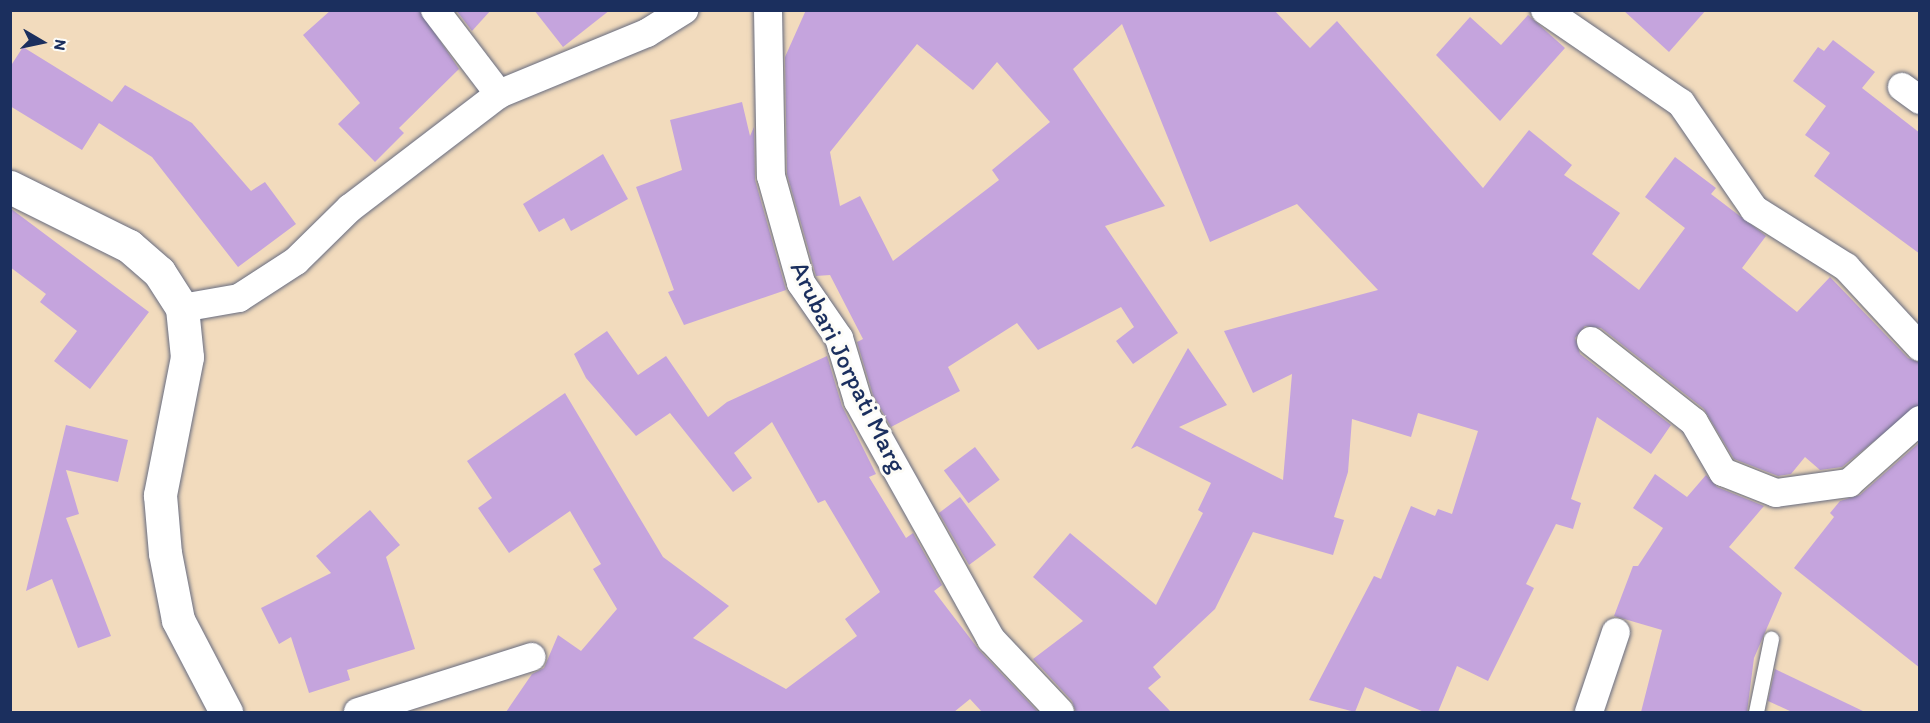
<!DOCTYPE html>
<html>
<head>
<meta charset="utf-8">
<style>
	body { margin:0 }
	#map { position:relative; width:1930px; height:723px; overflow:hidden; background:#f2dbbd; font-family:Itim,sans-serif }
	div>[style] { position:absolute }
	.building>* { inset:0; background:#c5a4dd; transform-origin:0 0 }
	.roads { filter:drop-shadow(0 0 2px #666b7f) drop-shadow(0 0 2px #666b7f) }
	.lane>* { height:15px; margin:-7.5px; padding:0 7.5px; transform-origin:7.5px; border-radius:7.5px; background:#fff }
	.street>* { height:28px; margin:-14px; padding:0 14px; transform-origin:14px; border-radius:14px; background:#fff }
	.secondary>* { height:33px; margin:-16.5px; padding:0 16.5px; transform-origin:16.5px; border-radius:16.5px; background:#fff }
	span { translate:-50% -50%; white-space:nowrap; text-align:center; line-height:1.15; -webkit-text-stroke:6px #fdfcf7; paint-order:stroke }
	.street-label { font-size:26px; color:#1b2f5e }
	.frame { position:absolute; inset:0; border:12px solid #1b2f5e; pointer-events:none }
	.north { position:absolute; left:12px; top:12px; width:60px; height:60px; -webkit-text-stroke:4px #fdfcf7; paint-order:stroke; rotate:99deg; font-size:16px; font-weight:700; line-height:24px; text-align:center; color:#1b2f5e }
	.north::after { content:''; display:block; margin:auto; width:21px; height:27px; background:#1b2f5e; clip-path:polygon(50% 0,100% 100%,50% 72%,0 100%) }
</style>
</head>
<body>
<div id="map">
	<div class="building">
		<div style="clip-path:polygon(331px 10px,419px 10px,459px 69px,399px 128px,404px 133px,375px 162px,338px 124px,360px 103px,303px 35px)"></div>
		<div style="clip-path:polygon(456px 10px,491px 10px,472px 31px)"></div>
		<div style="clip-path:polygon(534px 10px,610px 10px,563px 47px)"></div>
		<div style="clip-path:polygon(evenodd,806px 10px,1274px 10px,1310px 48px,1337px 21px,1483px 188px,1529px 130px,1572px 165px,1564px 175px,1620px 213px,1592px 254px,1639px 290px,1685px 228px,1645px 197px,1675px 157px,1716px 188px,1711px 194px,1766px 236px,1742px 268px,1797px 312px,1830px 277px,1908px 358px,1920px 363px,1920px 404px,1842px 467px,1820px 470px,1805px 457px,1791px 474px,1778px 476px,1734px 459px,1704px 409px,1601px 328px,1585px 326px,1575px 338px,1580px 354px,1671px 425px,1651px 454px,1597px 417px,1571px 499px,1581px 503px,1573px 529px,1556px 524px,1526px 584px,1534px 588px,1488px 681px,1457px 666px,1438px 712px,1424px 712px,1365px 687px,1355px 712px,1309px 700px,1374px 576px,1381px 579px,1411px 506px,1435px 516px,1438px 509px,1452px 514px,1478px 431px,1418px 413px,1411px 437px,1352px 419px,1348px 472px,1334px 517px,1344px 520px,1333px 555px,1253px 532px,1215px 609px,1153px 667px,1161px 677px,1148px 688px,1171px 712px,1076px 712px,1072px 701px,1033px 659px,1083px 621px,1033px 577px,1070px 533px,1156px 605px,1203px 513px,1198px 510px,1211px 483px,1137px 446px,1131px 449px,1188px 348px,1227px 405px,1179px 427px,1283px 480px,1292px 374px,1253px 393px,1224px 331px,1378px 290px,1297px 204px,1210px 242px,1122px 24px,1073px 69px,1165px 206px,1105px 226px,1178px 333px,1133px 364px,1116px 341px,1134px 327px,1121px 307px,1038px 350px,1017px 323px,948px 367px,960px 391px,891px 427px,873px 395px,857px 342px,863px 339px,830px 275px,816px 276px,787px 174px,785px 57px,806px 10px,917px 44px,973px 90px,997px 62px,1050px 122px,992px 170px,999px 180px,893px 261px,860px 196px,840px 206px,830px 152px,917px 44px)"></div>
		<div style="clip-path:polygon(1623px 10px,1706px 10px,1669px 52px)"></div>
		<div style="clip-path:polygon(1528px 15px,1565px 48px,1500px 121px,1436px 55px,1470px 17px,1501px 45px)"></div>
		<div style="clip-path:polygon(1833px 40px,1875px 72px,1862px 88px,1920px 133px,1920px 254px,1814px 176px,1830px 153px,1805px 135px,1826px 106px,1793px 81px,1818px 47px,1824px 51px)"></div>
		<div style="clip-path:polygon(23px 47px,112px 102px,125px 85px,192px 123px,251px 191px,265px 182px,296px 224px,238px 267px,152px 157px,99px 123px,82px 150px,10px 106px,10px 67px)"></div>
		<div style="clip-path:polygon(742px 102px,750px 136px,754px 127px,755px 180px,786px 290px,684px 325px,668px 292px,674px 290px,636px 187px,682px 170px,670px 120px)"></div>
		<div style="clip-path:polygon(603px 154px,628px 199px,571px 231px,564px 218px,539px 232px,523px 204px)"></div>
		<div style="clip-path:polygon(10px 208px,149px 312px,90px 389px,54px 361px,77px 331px,40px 302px,46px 294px,10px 267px)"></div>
		<div style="clip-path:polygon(607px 331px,638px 375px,666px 356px,708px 417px,727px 402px,827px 356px,842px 406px,876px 474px,869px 477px,906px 538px,913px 533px,942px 585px,934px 591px,979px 650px,1038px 712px,982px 712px,970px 699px,954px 712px,506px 712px,532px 674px,544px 668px,558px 635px,581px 651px,617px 609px,593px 569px,601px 564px,570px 511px,509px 553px,478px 508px,492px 498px,467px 461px,565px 393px,663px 557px,729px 606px,693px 638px,786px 689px,857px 636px,845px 619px,880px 592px,825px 500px,818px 503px,772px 422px,734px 453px,752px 478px,733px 492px,670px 413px,636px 436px,586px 378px,574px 354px)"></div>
		<div style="clip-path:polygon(66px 425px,128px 440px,118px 482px,66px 470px,79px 514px,66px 518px,111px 636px,78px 648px,52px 579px,26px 591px)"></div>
		<div style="clip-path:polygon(1920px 442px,1920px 668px,1794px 568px,1834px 517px,1830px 513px,1840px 501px,1860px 495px)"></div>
		<div style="left:975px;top:447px;width:41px;height:39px;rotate:53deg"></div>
		<div style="clip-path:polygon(1655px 474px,1687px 497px,1706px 475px,1717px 487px,1764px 506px,1729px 547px,1782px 593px,1754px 658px,1747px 712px,1641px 712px,1662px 630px,1614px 616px,1633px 566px,1638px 566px,1663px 528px,1633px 508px)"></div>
		<div style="clip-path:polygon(960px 497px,996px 545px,969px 565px,939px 513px)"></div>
		<div style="clip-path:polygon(370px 510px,400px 545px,386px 557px,415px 649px,347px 670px,350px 680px,309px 693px,291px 637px,279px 644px,261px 608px,331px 573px,316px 556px)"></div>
		<div style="clip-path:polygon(1775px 669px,1865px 712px,1792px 712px,1768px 701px)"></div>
	</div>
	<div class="roads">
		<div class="lane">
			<div style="left:1756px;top:712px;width:75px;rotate:-78.4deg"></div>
		</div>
		<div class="street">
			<div style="left:435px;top:10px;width:106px;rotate:52.7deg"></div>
			<div style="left:768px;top:10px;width:166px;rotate:89deg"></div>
			<div style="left:771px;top:176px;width:111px;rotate:74.3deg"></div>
			<div style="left:801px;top:283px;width:67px;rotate:55.4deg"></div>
			<div style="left:839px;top:338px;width:66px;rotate:73.2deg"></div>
			<div style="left:858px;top:401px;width:273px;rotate:60.8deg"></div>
			<div style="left:991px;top:639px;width:100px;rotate:46.6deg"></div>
			<div style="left:1545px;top:10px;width:165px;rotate:34.4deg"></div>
			<div style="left:1681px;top:103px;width:129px;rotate:55.4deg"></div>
			<div style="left:1754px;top:209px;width:109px;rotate:32.2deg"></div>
			<div style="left:1846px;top:267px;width:109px;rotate:47.2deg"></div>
			<div style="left:1902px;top:87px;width:22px;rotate:36deg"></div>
			<div style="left:182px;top:308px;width:58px;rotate:-10deg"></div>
			<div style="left:239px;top:298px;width:68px;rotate:-33deg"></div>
			<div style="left:296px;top:261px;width:76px;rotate:-44.5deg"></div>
			<div style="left:350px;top:208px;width:188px;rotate:-37.4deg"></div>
			<div style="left:499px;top:94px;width:160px;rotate:-22.4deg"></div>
			<div style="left:647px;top:33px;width:44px;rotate:-31.9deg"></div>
			<div style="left:1591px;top:341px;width:131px;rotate:38.2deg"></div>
			<div style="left:1694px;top:422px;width:58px;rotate:59.9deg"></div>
			<div style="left:1723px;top:472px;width:57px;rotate:21.6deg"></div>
			<div style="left:1776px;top:493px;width:74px;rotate:-7.8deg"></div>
			<div style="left:1849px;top:483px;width:95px;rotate:-41.6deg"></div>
			<div style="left:358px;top:712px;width:182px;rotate:-17.6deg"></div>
			<div style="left:1589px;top:712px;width:84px;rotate:-71.4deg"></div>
		</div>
		<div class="secondary">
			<div style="left:10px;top:187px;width:133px;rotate:26.4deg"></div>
			<div style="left:129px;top:246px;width:40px;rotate:41deg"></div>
			<div style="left:159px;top:272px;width:43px;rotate:57.4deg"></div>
			<div style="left:182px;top:308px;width:49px;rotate:84.2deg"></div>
			<div style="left:187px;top:357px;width:141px;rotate:101.1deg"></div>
			<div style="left:160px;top:495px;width:58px;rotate:85.1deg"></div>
			<div style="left:165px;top:553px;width:68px;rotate:79deg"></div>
			<div style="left:178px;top:620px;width:104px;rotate:62.4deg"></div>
		</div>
	</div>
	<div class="street-label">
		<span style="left:848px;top:367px;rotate:64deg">Arubari Jorpati Marg</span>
	</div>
	<div class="frame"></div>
	<div class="north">N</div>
</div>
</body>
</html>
